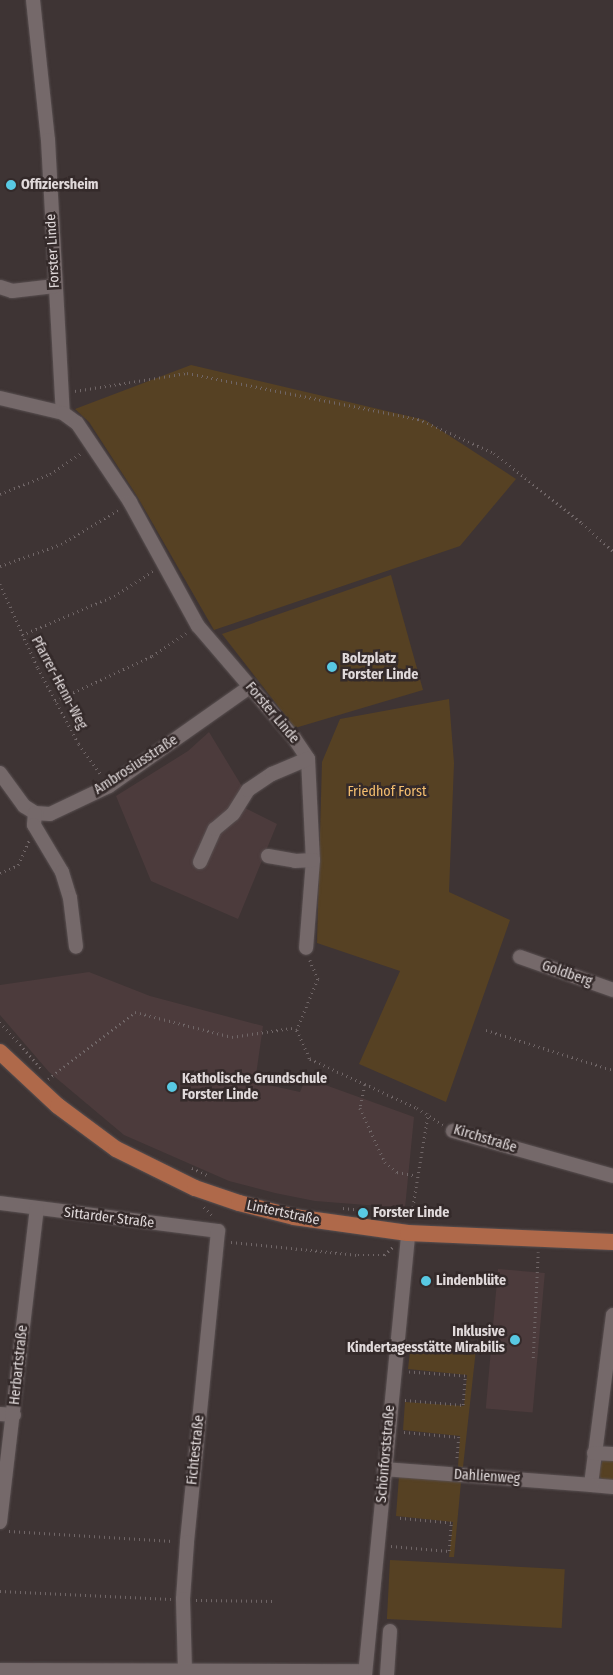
<!DOCTYPE html>
<html>
<head>
<meta charset="utf-8">
<style>
	body { margin:0 }
	#map { position:relative; width:613px; height:1675px; overflow:hidden; background:#3e3434; font-family:"Fira Sans Condensed",sans-serif }
	div>[style] { position:absolute }
	.built>* { inset:0; background:#4c3b3c; transform-origin:0 0 }
	.green>* { inset:0; background:#564123; transform-origin:0 0 }
	.path>* { height:2.5px; margin-top:-1.25px; transform-origin:0; background:repeating-linear-gradient(90deg,#706667 0 1px,transparent 0 5px) }
	.roads { filter:drop-shadow(0 0 1px #595051) drop-shadow(0 0 1px #595051) }
	.minor>* { height:14px; margin:-7px; padding:0 7px; transform-origin:7px; border-radius:7px; background:#75696a }
	.major>* { height:16px; margin:-8px; padding:0 8px; transform-origin:8px; border-radius:8px; background:#af694a }
	.dots>* { width:14px; height:14px; translate:-50% -50%; box-sizing:border-box; border:2px solid #342a2a; border-radius:50% }
	span { translate:-50% -50%; white-space:nowrap; text-align:center; line-height:1.15; -webkit-text-stroke:5px #342a2a; paint-order:stroke }
	.poi-label { font-size:14px; color:#e0d9da; font-weight:700 }
	.left { translate:0 -50%; text-align:left }
	.right { translate:-100% -50%; text-align:right }
	.street-label { font-size:14px; color:#e0d9da }
	.park-label { font-size:14px; color:#f4be6f }
</style>
</head>
<body>
<div id="map">
	<div class="built">
		<div style="clip-path:polygon(209px 732px,243px 788px,235px 803px,277px 824px,238px 919px,151px 881px,116px 796px,188px 751px)"></div>
		<div style="clip-path:polygon(89px 972px,150px 996px,263px 1026px,255px 1082px,300px 1092px,306px 1078px,414px 1117px,405px 1208px,315px 1201px,275px 1193px,229px 1181px,124px 1135px,49px 1072px,0 1015px,0 985px)"></div>
		<div style="left:498px;top:1269px;width:47px;height:140px;rotate:5deg"></div>
	</div>
	<div class="green">
		<div style="clip-path:polygon(191px 365px,425px 420px,516px 479px,460px 546px,214px 630px,137px 496px,89px 422px,75px 409px)"></div>
		<div style="clip-path:polygon(391px 575px,423px 690px,295px 728px,222px 634px)"></div>
		<div style="clip-path:polygon(449px 699px,454px 763px,449px 892px,510px 920px,446px 1102px,359px 1064px,400px 971px,317px 943px,322px 762px,340px 719px)"></div>
		<div style="clip-path:polygon(411px 1342px,476px 1349px,463px 1467px,458px 1467px,460px 1436px,403px 1430px,405px 1402px,464px 1406px,467px 1375px,408px 1369px)"></div>
		<div style="clip-path:polygon(603px 1459px,613px 1459px,613px 1481px,603px 1480px,598px 1475px)"></div>
		<div style="clip-path:polygon(399px 1476px,461px 1482px,454px 1557px,449px 1557px,453px 1522px,396px 1516px)"></div>
		<div style="left:390px;top:1560px;width:175px;height:59px;rotate:3deg"></div>
	</div>
	<div class="path">
		<div style="left:75px;top:391px;width:113px;rotate:-9.1deg"></div>
		<div style="left:187px;top:373px;width:236px;rotate:11.3deg"></div>
		<div style="left:418px;top:419px;width:83px;rotate:24.1deg"></div>
		<div style="left:494px;top:453px;width:112px;rotate:38.5deg"></div>
		<div style="left:582px;top:523px;width:42px;rotate:42.1deg"></div>
		<div style="left:0;top:494px;width:54px;rotate:-21.8deg"></div>
		<div style="left:50px;top:474px;width:37px;rotate:-34deg"></div>
		<div style="left:0;top:566px;width:65px;rotate:-19.8deg"></div>
		<div style="left:61px;top:544px;width:69px;rotate:-30.7deg"></div>
		<div style="left:0;top:584px;width:92px;rotate:65.7deg"></div>
		<div style="left:38px;top:668px;width:86px;rotate:61.7deg"></div>
		<div style="left:79px;top:744px;width:37px;rotate:54deg"></div>
		<div style="left:22px;top:635px;width:100px;rotate:-23deg"></div>
		<div style="left:114px;top:596px;width:46px;rotate:-32.7deg"></div>
		<div style="left:55px;top:701px;width:107px;rotate:-24.9deg"></div>
		<div style="left:152px;top:656px;width:41px;rotate:-34.1deg"></div>
		<div style="left:0;top:873px;width:20px;rotate:-24deg"></div>
		<div style="left:18px;top:865px;width:27px;rotate:-66deg"></div>
		<div style="left:310px;top:960px;width:21px;rotate:67deg"></div>
		<div style="left:318px;top:979px;width:55px;rotate:112.4deg"></div>
		<div style="left:297px;top:1030px;width:32px;rotate:66deg"></div>
		<div style="left:310px;top:1059px;width:118px;rotate:24.6deg"></div>
		<div style="left:417px;top:1108px;width:31px;rotate:33deg"></div>
		<div style="left:0;top:1022px;width:62px;rotate:48.3deg"></div>
		<div style="left:486px;top:1030px;width:133px;rotate:17.5deg"></div>
		<div style="left:48px;top:1079px;width:110px;rotate:-37.6deg"></div>
		<div style="left:135px;top:1012px;width:100px;rotate:14.5deg"></div>
		<div style="left:232px;top:1037px;width:60px;rotate:-8.7deg"></div>
		<div style="left:291px;top:1028px;width:6px;rotate:18deg"></div>
		<div style="left:365px;top:1085px;width:24px;rotate:102deg"></div>
		<div style="left:360px;top:1108px;width:60px;rotate:65.2deg"></div>
		<div style="left:385px;top:1162px;width:16px;rotate:40deg"></div>
		<div style="left:397px;top:1172px;width:20px;rotate:11deg"></div>
		<div style="left:192px;top:1168px;width:17px;rotate:25deg"></div>
		<div style="left:204px;top:1207px;width:13px;rotate:45deg"></div>
		<div style="left:343px;top:1208px;width:97px;rotate:5.9deg"></div>
		<div style="left:411px;top:1217px;width:105px;rotate:-80.7deg"></div>
		<div style="left:231px;top:1242px;width:128px;rotate:5.8deg"></div>
		<div style="left:358px;top:1255px;width:26px"></div>
		<div style="left:384px;top:1255px;width:13px;rotate:-42deg"></div>
		<div style="left:533px;top:1358px;width:106px;rotate:-87.3deg"></div>
		<div style="left:405px;top:1400px;width:58px;rotate:4.9deg"></div>
		<div style="left:463px;top:1405px;width:29px;rotate:-86deg"></div>
		<div style="left:465px;top:1376px;width:56px;rotate:-175.9deg"></div>
		<div style="left:404px;top:1432px;width:55px;rotate:5.2deg"></div>
		<div style="left:459px;top:1437px;width:24px;rotate:95deg"></div>
		<div style="left:9px;top:1531px;width:164px;rotate:3.5deg"></div>
		<div style="left:391px;top:1546px;width:58px;rotate:4.9deg"></div>
		<div style="left:449px;top:1551px;width:28px;rotate:-86deg"></div>
		<div style="left:451px;top:1523px;width:55px;rotate:-174.8deg"></div>
		<div style="left:0;top:1591px;width:171px;rotate:2.7deg"></div>
		<div style="left:196px;top:1600px;width:79px;rotate:0.7deg"></div>
	</div>
	<div class="roads">
		<div class="minor">
			<div style="left:33px;top:0;width:141px;rotate:83.9deg"></div>
			<div style="left:48px;top:140px;width:273px;rotate:86.9deg"></div>
			<div style="left:0;top:287px;width:13px;rotate:18deg"></div>
			<div style="left:12px;top:291px;width:43px;rotate:-6.6deg"></div>
			<div style="left:0;top:398px;width:65px;rotate:13.4deg"></div>
			<div style="left:63px;top:413px;width:17px;rotate:36deg"></div>
			<div style="left:77px;top:423px;width:95px;rotate:56.1deg"></div>
			<div style="left:130px;top:502px;width:141px;rotate:61.3deg"></div>
			<div style="left:198px;top:626px;width:148px;rotate:49.4deg"></div>
			<div style="left:294px;top:738px;width:25px;rotate:56deg"></div>
			<div style="left:308px;top:759px;width:101px;rotate:87.2deg"></div>
			<div style="left:313px;top:860px;width:88px;rotate:94.5deg"></div>
			<div style="left:0;top:773px;width:41px;rotate:54deg"></div>
			<div style="left:24px;top:806px;width:13px;rotate:32deg"></div>
			<div style="left:35px;top:813px;width:15px;rotate:4deg"></div>
			<div style="left:50px;top:814px;width:65px;rotate:-25.4deg"></div>
			<div style="left:109px;top:786px;width:174px;rotate:-35.2deg"></div>
			<div style="left:35px;top:813px;width:12px;rotate:95deg"></div>
			<div style="left:34px;top:825px;width:55px;rotate:59.2deg"></div>
			<div style="left:62px;top:872px;width:27px;rotate:73deg"></div>
			<div style="left:70px;top:898px;width:49px;rotate:83deg"></div>
			<div style="left:268px;top:856px;width:27px;rotate:10deg"></div>
			<div style="left:295px;top:861px;width:18px;rotate:-3deg"></div>
			<div style="left:200px;top:862px;width:36px;rotate:-66deg"></div>
			<div style="left:215px;top:829px;width:23px;rotate:-40deg"></div>
			<div style="left:233px;top:814px;width:28px;rotate:-58deg"></div>
			<div style="left:248px;top:790px;width:29px;rotate:-34deg"></div>
			<div style="left:272px;top:774px;width:39px;rotate:-23deg"></div>
			<div style="left:520px;top:957px;width:99px;rotate:19.5deg"></div>
			<div style="left:453px;top:1131px;width:166px;rotate:15.7deg"></div>
			<div style="left:0;top:1203px;width:220px;rotate:7.3deg"></div>
			<div style="left:218px;top:1231px;width:313px;rotate:95.7deg"></div>
			<div style="left:187px;top:1542px;width:57px;rotate:94deg"></div>
			<div style="left:183px;top:1599px;width:71px;rotate:88.4deg"></div>
			<div style="left:613px;top:1315px;width:171px;rotate:97.4deg"></div>
			<div style="left:591px;top:1485px;width:22px;rotate:5deg"></div>
			<div style="left:0;top:1414px;width:14px;rotate:4deg"></div>
			<div style="left:594px;top:1453px;width:19px;rotate:3deg"></div>
			<div style="left:384px;top:1469px;width:208px;rotate:4.4deg"></div>
			<div style="left:0;top:1522px;width:316px;rotate:-83.3deg"></div>
			<div style="left:0;top:1670px;width:365px;rotate:0.2deg"></div>
			<div style="left:365px;top:1675px;width:444px;rotate:-84.4deg"></div>
			<div style="left:387px;top:1675px;width:44px;rotate:-86.1deg"></div>
		</div>
		<div class="major">
			<div style="left:0;top:1052px;width:79px;rotate:43deg"></div>
			<div style="left:58px;top:1106px;width:72px;rotate:36.6deg"></div>
			<div style="left:116px;top:1149px;width:88px;rotate:26.3deg"></div>
			<div style="left:195px;top:1188px;width:46px;rotate:18.8deg"></div>
			<div style="left:239px;top:1203px;width:57px;rotate:14.3deg"></div>
			<div style="left:294px;top:1217px;width:115px;rotate:8deg"></div>
			<div style="left:408px;top:1233px;width:205px;rotate:2.5deg"></div>
		</div>
	</div>
	<div class="dots">
		<div style="left:11px;top:185px;background:#58c9e3"></div>
		<div style="left:332px;top:667px;background:#58c9e3"></div>
		<div style="left:172px;top:1087px;background:#58c9e3"></div>
		<div style="left:363px;top:1213px;background:#58c9e3"></div>
		<div style="left:426px;top:1281px;background:#58c9e3"></div>
		<div style="left:515px;top:1340px;background:#58c9e3"></div>
	</div>
	<div class="poi-label">
		<span class="left" style="left:21px;top:185px">Offiziersheim</span>
		<span class="left" style="left:342px;top:667px">Bolzplatz<br>Forster Linde</span>
		<span class="left" style="left:182px;top:1087px">Katholische Grundschule<br>Forster Linde</span>
		<span class="left" style="left:373px;top:1213px">Forster Linde</span>
		<span class="left" style="left:436px;top:1281px">Lindenblüte</span>
		<span class="right" style="left:505px;top:1340px">Inklusive<br>Kindertagesstätte Mirabilis</span>
	</div>
	<div class="street-label">
		<span style="left:53px;top:251px;rotate:-93deg">Forster Linde</span>
		<span style="left:59px;top:683px;rotate:62deg">Pfarrer-Henn-Weg</span>
		<span style="left:272px;top:713px;rotate:50deg">Forster Linde</span>
		<span style="left:136px;top:765px;rotate:-33deg">Ambrosiusstraße</span>
		<span style="left:567px;top:974px;rotate:19deg">Goldberg</span>
		<span style="left:485px;top:1139px;rotate:17deg">Kirchstraße</span>
		<span style="left:283px;top:1213px;rotate:12deg">Lintertstraße</span>
		<span style="left:109px;top:1218px;rotate:7deg">Sittarder Straße</span>
		<span style="left:19px;top:1365px;rotate:-84deg">Herbartstraße</span>
		<span style="left:196px;top:1450px;rotate:-84deg">Fichtestraße</span>
		<span style="left:386px;top:1454px;rotate:-85deg">Schönforststraße</span>
		<span style="left:487px;top:1477px;rotate:4deg">Dahlienweg</span>
	</div>
	<div class="park-label">
		<span style="left:387px;top:792px">Friedhof Forst</span>
	</div>
</div>
</body>
</html>
